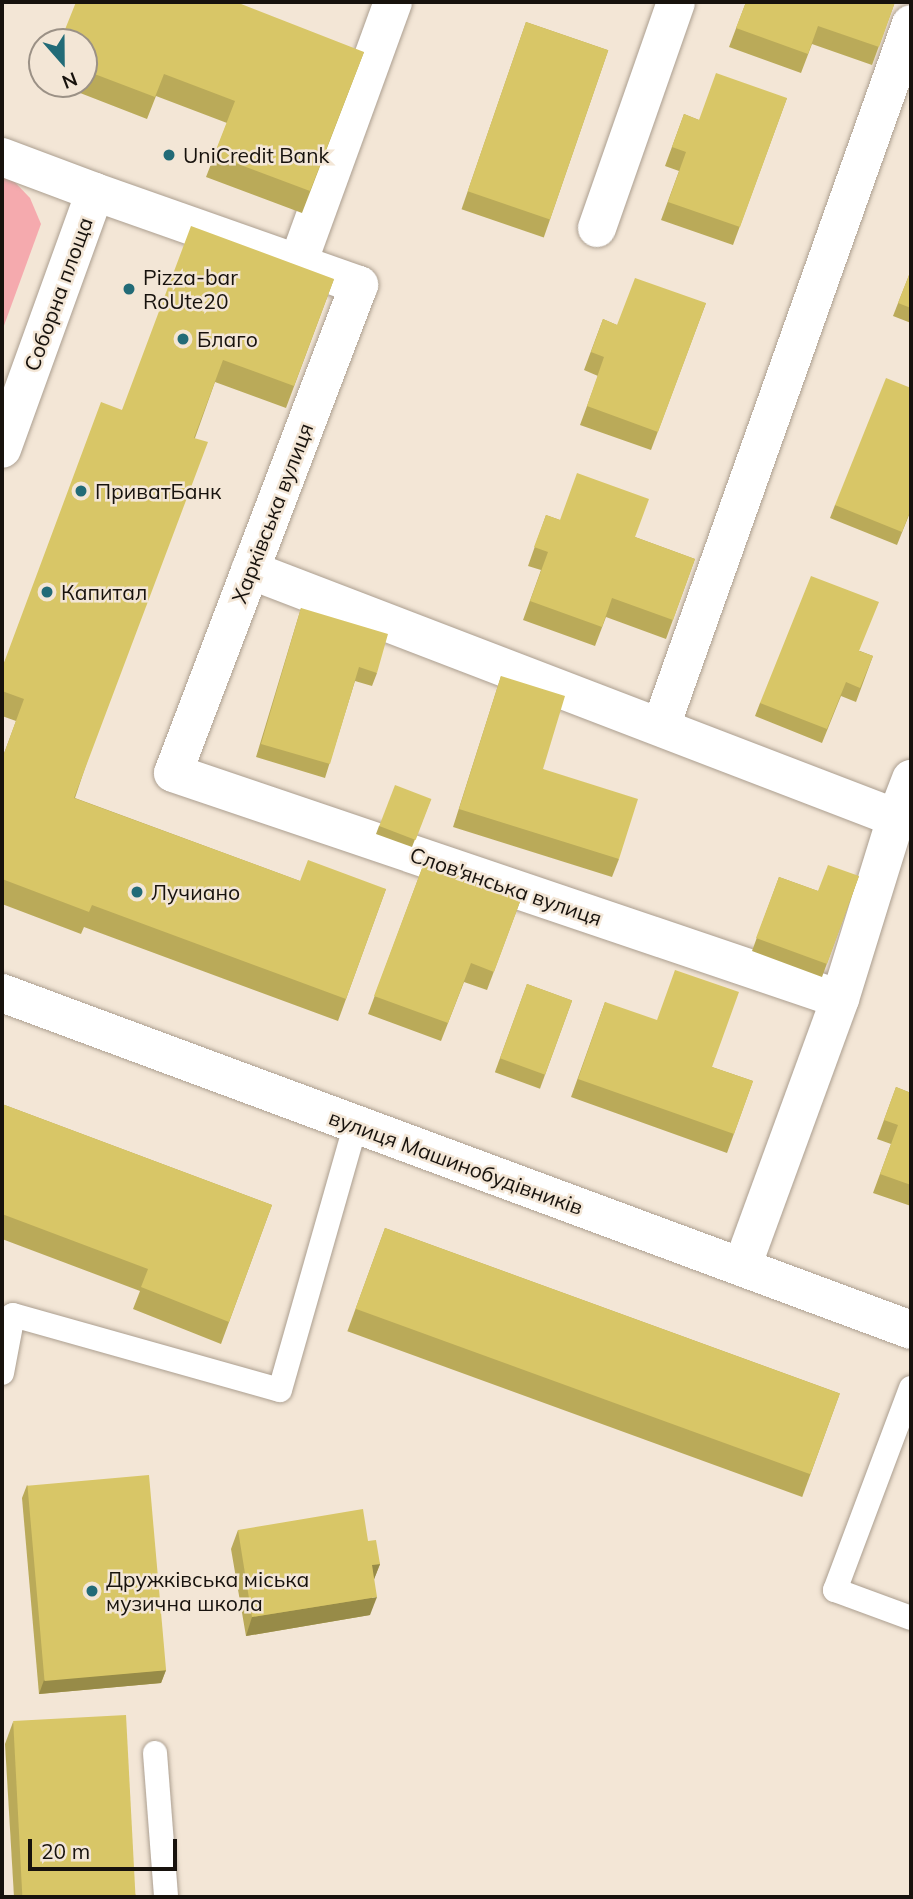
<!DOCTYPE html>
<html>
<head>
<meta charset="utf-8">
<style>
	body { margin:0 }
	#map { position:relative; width:913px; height:1899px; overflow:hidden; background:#f3e6d6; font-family:Mulish,sans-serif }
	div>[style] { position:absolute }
	.green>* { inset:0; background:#f5aaae }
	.roads { filter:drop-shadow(0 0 2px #ac9f90) drop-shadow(0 0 2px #ac9f90) }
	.service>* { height:24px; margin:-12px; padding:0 12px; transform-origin:12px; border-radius:12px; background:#fff }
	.minor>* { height:38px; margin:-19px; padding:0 19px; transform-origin:19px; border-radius:19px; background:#fff }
	.tertiary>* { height:38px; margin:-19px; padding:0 19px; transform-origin:19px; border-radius:19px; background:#fff }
	.wall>* { inset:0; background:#baaa59; transform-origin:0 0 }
	.shaded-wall>* { inset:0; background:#978b48 }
	.building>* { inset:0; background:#d8c667; transform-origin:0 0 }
	.dots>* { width:19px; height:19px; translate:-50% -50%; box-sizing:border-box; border:4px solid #f3e6d6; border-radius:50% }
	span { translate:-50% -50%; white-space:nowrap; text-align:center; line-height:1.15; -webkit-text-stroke:5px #f3e6d6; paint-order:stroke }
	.poi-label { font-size:21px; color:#17120d }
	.left { translate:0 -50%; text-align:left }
	.street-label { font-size:21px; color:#17120d }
	.frame { position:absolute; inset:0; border:4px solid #17120d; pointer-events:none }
	.north { position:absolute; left:28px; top:28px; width:70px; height:70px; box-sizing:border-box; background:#f3e6d6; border:2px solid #9b9186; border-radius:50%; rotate:159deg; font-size:19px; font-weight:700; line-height:28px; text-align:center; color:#17120d }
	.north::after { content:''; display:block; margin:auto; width:24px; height:32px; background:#226b77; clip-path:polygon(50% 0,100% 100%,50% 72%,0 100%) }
	.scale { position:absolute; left:28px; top:1839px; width:149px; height:32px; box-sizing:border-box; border:4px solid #17120d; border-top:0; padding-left:9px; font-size:21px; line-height:24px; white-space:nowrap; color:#17120d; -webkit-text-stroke:5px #f3e6d6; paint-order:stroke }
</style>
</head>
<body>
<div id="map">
	<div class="green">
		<div style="clip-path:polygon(2px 174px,8px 175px,30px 198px,41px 224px,2px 331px)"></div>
	</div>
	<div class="roads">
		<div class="service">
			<div style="left:2px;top:1373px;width:59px;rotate:-79.3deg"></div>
			<div style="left:13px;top:1315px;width:277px;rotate:15.7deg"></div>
			<div style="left:280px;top:1390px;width:277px;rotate:-74.1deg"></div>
			<div style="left:911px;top:1388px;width:216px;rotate:110.6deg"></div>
			<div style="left:835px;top:1590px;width:81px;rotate:20.2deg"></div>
			<div style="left:155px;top:1753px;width:144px;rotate:85.6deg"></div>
		</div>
		<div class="minor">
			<div style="left:2px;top:157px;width:99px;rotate:20.6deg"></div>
			<div style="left:95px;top:192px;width:273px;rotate:109.9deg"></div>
			<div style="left:95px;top:192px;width:280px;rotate:19.4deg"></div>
			<div style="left:359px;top:285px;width:522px;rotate:110.86deg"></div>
			<div style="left:173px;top:773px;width:704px;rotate:18.72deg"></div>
			<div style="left:840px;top:999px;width:285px;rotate:110.1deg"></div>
			<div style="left:597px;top:228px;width:239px;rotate:-70.7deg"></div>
			<div style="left:298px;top:263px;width:278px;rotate:-70deg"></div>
			<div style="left:250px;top:570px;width:692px;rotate:21deg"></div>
			<div style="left:896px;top:818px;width:189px;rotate:107.2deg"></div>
			<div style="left:661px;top:726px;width:745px;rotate:-70.4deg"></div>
			<div style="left:896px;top:818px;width:42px;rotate:-69deg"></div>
		</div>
		<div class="tertiary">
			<div style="left:2px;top:993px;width:969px;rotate:20.34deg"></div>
		</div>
	</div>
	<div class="wall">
		<div style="clip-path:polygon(746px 2px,895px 2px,872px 65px,812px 44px,801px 73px,729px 47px)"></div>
		<div style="left:526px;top:22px;width:87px;height:198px;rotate:19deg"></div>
		<div style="clip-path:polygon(84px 42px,364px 52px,302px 213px,206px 177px,227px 123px,156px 96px,147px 119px,57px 84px,84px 84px)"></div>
		<div style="clip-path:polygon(787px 98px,733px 245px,661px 220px,679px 171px,665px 166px,684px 114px,699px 120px)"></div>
		<div style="clip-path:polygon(911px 270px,911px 323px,893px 316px)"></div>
		<div style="clip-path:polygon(334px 279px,286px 408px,215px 382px,195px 438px,75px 798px,300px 881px,386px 889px,338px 1021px,84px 927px,81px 934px,2px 904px,2px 759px,16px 721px,2px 716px,2px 668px,122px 410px)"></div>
		<div style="clip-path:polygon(706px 303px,651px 450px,580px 425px,598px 376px,584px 370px,603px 319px,617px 325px)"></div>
		<div style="clip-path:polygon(835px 505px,911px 510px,897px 545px,830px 518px)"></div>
		<div style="clip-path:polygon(546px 515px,560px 520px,635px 537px,695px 559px,666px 639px,606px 617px,595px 646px,523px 620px,541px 570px,528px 566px)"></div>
		<div style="clip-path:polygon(301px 608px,377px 673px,372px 686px,355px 681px,325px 778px,256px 757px)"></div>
		<div style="clip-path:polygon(860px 651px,873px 656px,856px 702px,841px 696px,822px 743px,755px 716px,760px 703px)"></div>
		<div style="clip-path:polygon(501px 676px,543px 769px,619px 859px,612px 877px,453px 827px)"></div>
		<div style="clip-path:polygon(431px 799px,412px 847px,376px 834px,379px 826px)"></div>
		<div style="clip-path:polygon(424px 863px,521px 899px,487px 990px,464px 982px,441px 1041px,368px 1014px)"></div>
		<div style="clip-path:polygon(859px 876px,822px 977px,752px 951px,779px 877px,818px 891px)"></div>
		<div style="left:527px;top:984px;width:48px;height:94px;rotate:20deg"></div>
		<div style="clip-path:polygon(605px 1002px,712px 1067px,753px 1081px,727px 1153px,571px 1097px)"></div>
		<div style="clip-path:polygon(896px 1087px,911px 1093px,911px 1092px,911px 1206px,873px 1193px,891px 1144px,877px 1139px)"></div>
		<div style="clip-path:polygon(2px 1104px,272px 1205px,221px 1344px,133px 1309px,140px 1291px,2px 1239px)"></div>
		<div style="left:385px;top:1228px;width:484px;height:110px;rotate:20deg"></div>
		<div style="clip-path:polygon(27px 1485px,166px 1670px,161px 1683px,39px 1694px,22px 1498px)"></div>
		<div style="clip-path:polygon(238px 1530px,368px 1541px,380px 1564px,374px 1579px,370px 1615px,246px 1636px,231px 1549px)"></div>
		<div style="clip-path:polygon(13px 1722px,137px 1897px,14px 1897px,5px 1744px)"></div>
	</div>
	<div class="shaded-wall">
		<div style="clip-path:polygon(380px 1564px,373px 1582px,372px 1565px)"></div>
		<div style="clip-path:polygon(377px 1597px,370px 1615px,246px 1636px,252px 1617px)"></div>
		<div style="clip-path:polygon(166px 1670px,161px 1683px,39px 1694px,44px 1680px)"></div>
	</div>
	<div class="building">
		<div style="clip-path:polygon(76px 2px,236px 2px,364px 52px,310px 191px,214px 155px,235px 101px,164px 74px,155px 97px,84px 70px,84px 42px,60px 42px)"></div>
		<div style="clip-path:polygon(746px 2px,895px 2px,879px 47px,818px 26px,808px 54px,736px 28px)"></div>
		<div style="left:526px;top:22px;width:87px;height:179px;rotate:19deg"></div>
		<div style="clip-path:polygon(716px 73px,787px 98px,740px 227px,668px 202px,686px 152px,672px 147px,684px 114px,699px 120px)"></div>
		<div style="clip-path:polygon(191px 226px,334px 279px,294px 386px,223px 360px,194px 438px,208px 442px,74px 798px,300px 881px,308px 860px,386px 889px,346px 999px,92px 905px,89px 912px,2px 879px,2px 759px,24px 699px,2px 691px,2px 668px,101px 402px,122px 410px)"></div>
		<div style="clip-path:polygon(911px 270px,911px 308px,898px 303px)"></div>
		<div style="clip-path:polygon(635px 278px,706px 303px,658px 432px,587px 406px,604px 357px,591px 352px,603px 319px,617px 325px)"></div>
		<div style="clip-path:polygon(886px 378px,911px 388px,911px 509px,902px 532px,835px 505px)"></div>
		<div style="clip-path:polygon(577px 473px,649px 499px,635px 537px,695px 559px,673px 620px,612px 598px,602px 627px,530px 601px,548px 552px,534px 547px,546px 515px,560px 520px)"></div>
		<div style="clip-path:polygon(811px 576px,879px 602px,859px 651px,873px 656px,860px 688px,846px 682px,827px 729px,760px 703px)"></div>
		<div style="clip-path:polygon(301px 608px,388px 634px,377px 673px,359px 667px,330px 764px,261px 744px)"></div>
		<div style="clip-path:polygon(501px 676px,565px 696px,543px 769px,638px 799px,619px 859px,459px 809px)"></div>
		<div style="left:395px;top:785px;width:39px;height:44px;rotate:21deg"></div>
		<div style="clip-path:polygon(424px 863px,521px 899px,494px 972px,471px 963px,448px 1023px,374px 996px)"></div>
		<div style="clip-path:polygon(828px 865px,859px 876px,827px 964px,756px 938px,779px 877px,818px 891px)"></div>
		<div style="clip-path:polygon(675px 970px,739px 992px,712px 1067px,753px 1081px,734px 1134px,578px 1079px,605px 1002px,657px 1020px)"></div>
		<div style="left:527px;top:984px;width:48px;height:79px;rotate:20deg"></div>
		<div style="clip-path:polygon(896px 1087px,911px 1093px,911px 1092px,911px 1185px,880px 1174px,898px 1125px,884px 1120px)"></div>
		<div style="clip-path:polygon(2px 1104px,272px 1205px,229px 1322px,141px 1287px,148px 1269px,2px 1214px)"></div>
		<div style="left:385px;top:1228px;width:484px;height:86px;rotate:20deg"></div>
		<div style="left:149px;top:1475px;width:196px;height:122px;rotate:85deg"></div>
		<div style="clip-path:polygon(363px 1509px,368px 1541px,376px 1540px,380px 1564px,372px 1565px,377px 1597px,252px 1617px,238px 1530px)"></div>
		<div style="left:126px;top:1715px;width:182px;height:113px;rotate:87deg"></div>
	</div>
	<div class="dots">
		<div style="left:169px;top:155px;background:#226b77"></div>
		<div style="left:129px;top:289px;background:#226b77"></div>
		<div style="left:183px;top:339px;background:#226b77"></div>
		<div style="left:81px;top:491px;background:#226b77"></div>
		<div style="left:47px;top:592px;background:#226b77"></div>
		<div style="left:137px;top:892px;background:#226b77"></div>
		<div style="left:92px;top:1591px;background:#226b77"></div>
	</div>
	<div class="poi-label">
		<span class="left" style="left:183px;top:155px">UniCredit Bank</span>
		<span class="left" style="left:143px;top:289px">Pizza-bar<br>RoUte20</span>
		<span class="left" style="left:197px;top:339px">Благо</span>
		<span class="left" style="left:95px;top:491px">ПриватБанк</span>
		<span class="left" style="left:61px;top:592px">Капитал</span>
		<span class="left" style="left:151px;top:892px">Лучиано</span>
		<span class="left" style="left:106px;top:1591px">Дружківська міська<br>музична школа</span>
	</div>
	<div class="street-label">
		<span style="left:58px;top:294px;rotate:-70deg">Соборна площа</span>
		<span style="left:272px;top:513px;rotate:-69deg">Харківська вулиця</span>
		<span style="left:506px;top:886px;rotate:19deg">Слов'янська вулиця</span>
		<span style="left:456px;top:1162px;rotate:20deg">вулиця Машинобудівників</span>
	</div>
	<div class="frame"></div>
	<div class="north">N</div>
	<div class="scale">20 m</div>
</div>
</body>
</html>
